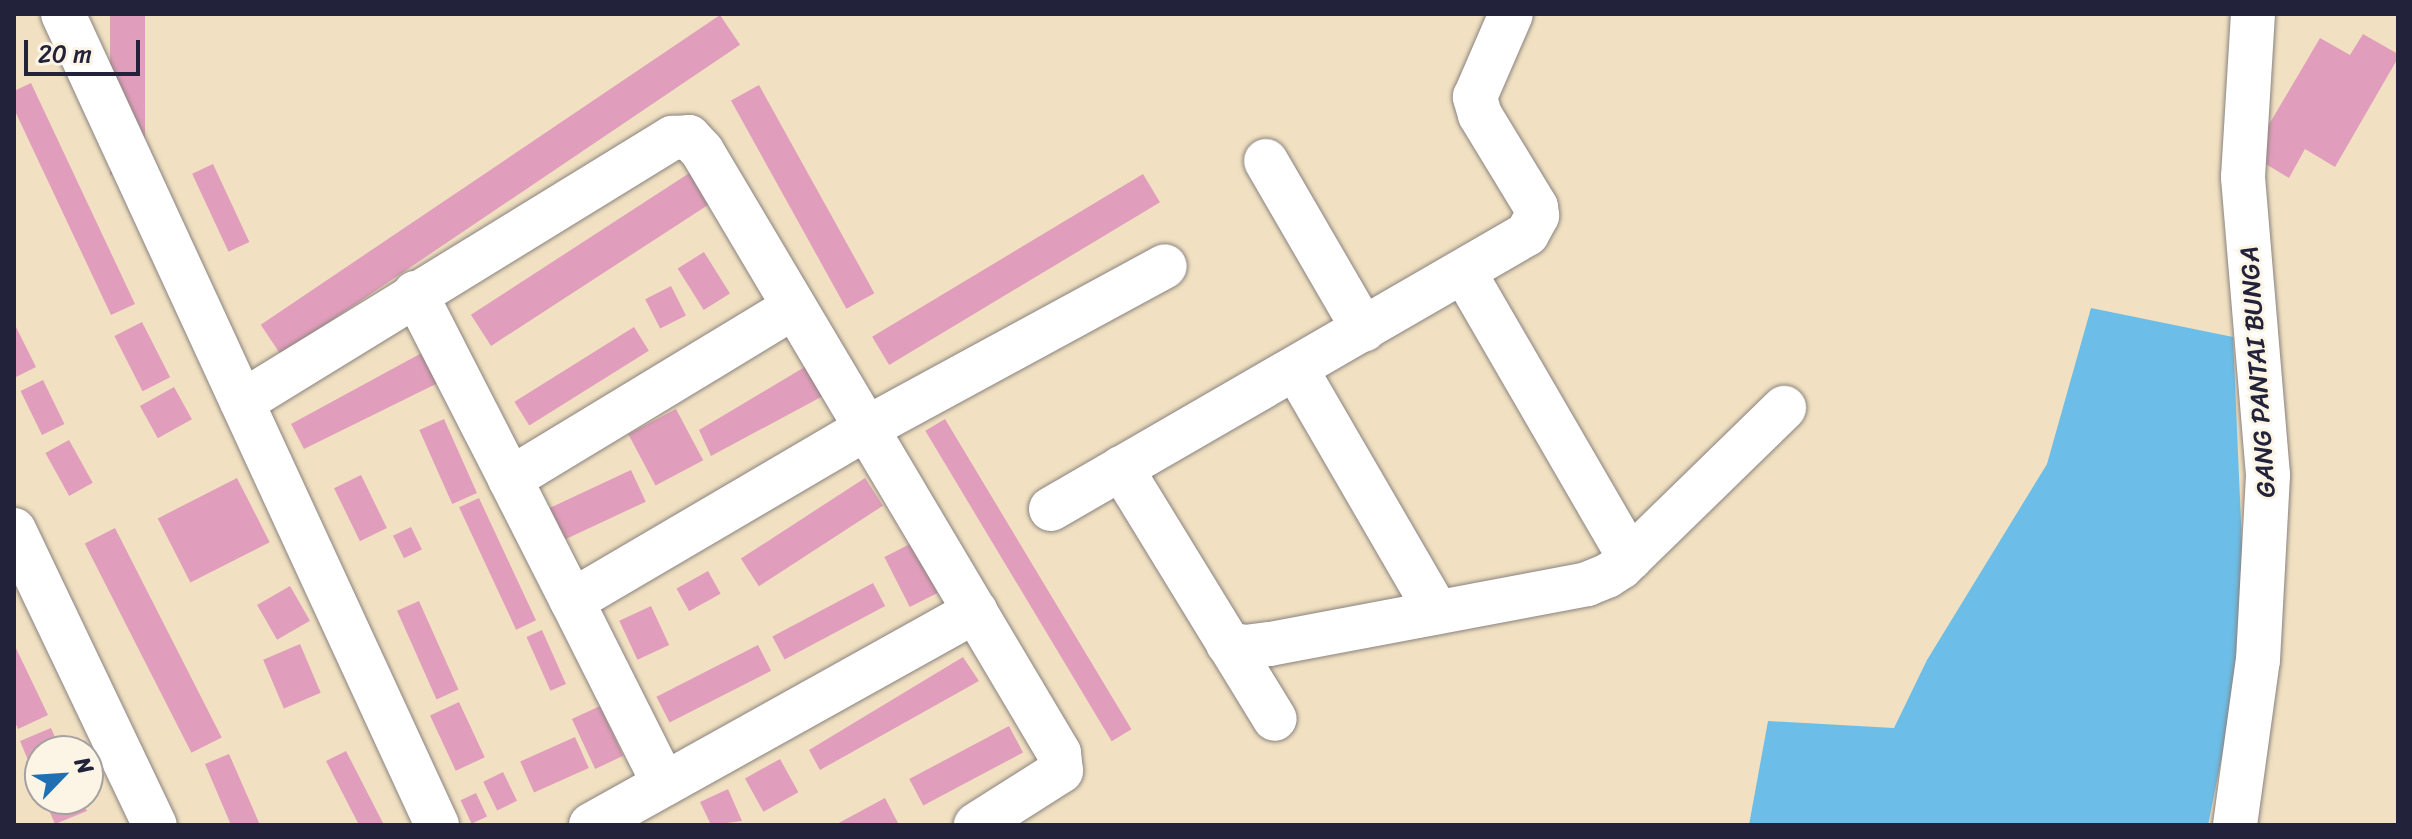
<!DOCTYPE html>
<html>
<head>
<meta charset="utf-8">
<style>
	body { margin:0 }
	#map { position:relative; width:2412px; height:839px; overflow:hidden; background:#f1e1c2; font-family:Sriracha,sans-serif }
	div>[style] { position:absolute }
	.water>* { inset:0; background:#6cbee8 }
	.building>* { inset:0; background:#e19ebc; transform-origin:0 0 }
	.roads { filter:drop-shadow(0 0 2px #8a827e) drop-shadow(0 0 2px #8a827e) }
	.minor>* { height:44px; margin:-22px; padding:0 22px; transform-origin:22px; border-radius:22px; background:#fff }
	span { translate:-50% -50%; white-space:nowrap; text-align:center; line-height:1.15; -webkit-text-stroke:6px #fcf5e5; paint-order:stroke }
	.street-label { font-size:26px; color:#22223b }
	.frame { position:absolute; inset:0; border:16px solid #22223b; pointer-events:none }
	.north { position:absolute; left:24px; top:735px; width:80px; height:80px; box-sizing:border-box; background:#fcf5e5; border:2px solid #a5a1a1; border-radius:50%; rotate:65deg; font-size:22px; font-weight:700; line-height:32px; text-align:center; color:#22223b }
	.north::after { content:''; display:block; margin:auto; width:28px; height:36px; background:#1f6fb2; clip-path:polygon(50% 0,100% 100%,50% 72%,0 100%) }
	.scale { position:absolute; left:24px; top:40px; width:116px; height:36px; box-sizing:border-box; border:4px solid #22223b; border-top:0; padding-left:10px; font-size:24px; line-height:28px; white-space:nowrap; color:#22223b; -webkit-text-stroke:6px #fcf5e5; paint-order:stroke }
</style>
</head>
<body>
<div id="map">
	<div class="water">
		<div style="clip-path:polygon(2091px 308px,2233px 337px,2246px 637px,2208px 825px,1749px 825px,1768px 721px,1894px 728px,1927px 660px,2047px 464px)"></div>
	</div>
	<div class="building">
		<div style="left:110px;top:14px;width:35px;height:161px"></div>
		<div style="left:720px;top:15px;width:36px;height:554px;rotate:56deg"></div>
		<div style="clip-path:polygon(2363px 34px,2398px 54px,2398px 58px,2335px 167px,2305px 149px,2289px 178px,2251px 155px,2320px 38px,2350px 55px)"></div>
		<div style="clip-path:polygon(31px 83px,135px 304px,111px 315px,14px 109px,14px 91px)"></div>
		<div style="left:759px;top:85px;width:238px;height:32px;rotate:61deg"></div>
		<div style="left:213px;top:164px;width:86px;height:23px;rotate:65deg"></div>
		<div style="left:694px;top:170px;width:37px;height:266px;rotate:57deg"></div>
		<div style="left:1143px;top:174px;width:33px;height:316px;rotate:59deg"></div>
		<div style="left:704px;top:252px;width:49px;height:31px;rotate:58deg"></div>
		<div style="left:671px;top:286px;width:33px;height:29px;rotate:63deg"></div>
		<div style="left:142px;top:322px;width:62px;height:31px;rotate:63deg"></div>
		<div style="clip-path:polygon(14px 323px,36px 367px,14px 378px)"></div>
		<div style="left:634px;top:327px;width:28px;height:141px;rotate:58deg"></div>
		<div style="clip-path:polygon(429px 349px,444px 380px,304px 449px,291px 424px)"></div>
		<div style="clip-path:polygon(808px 365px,823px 396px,711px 456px,699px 430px)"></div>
		<div style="left:43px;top:380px;width:49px;height:25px;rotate:64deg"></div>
		<div style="left:174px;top:387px;width:37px;height:39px;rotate:61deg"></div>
		<div style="left:676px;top:409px;width:58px;height:54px;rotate:62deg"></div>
		<div style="left:444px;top:419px;width:81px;height:27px;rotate:66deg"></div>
		<div style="left:945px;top:419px;width:362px;height:23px;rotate:59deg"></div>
		<div style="left:69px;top:440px;width:49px;height:27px;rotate:61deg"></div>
		<div style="left:631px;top:470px;width:35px;height:91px;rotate:65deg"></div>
		<div style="left:361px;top:475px;width:59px;height:30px;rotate:64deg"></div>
		<div style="left:237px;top:478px;width:72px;height:89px;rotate:63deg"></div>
		<div style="left:865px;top:478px;width:33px;height:148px;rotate:57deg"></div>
		<div style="left:479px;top:498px;width:135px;height:22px;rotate:65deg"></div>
		<div style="left:411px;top:527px;width:25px;height:20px;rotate:64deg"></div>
		<div style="left:115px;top:528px;width:235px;height:34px;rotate:63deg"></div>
		<div style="left:912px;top:543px;width:56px;height:31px;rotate:63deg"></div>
		<div style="left:708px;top:571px;width:26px;height:36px;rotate:61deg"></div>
		<div style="left:873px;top:583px;width:26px;height:114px;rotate:62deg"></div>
		<div style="left:290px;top:586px;width:40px;height:38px;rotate:60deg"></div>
		<div style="left:419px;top:601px;width:97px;height:24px;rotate:66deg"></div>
		<div style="left:651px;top:606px;width:43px;height:35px;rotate:65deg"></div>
		<div style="left:542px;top:630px;width:59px;height:17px;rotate:66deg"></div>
		<div style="clip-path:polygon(14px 644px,48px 715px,18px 729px,14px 720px)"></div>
		<div style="left:300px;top:644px;width:53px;height:40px;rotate:67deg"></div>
		<div style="left:758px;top:645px;width:29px;height:114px;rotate:63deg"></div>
		<div style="clip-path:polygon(963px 657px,979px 681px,820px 770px,809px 750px)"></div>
		<div style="left:459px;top:702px;width:61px;height:32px;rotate:65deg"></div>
		<div style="left:600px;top:706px;width:55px;height:31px;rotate:65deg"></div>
		<div style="left:1009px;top:726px;width:30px;height:113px;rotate:62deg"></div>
		<div style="clip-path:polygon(51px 728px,61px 751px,40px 751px,40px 789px,20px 741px)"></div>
		<div style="left:575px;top:737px;width:34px;height:60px;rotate:66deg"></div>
		<div style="clip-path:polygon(346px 751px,384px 825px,359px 825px,326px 761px)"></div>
		<div style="clip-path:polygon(229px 754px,260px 825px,231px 825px,205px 764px)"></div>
		<div style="left:780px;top:759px;width:38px;height:40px;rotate:61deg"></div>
		<div style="left:503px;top:772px;width:32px;height:22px;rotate:64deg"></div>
		<div style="clip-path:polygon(728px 789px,742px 821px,711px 825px,700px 802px)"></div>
		<div style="left:476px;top:793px;width:26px;height:17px;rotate:65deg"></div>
		<div style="clip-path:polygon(885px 798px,899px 825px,835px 825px)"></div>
		<div style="clip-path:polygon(44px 799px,82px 799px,87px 811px,55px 824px)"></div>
	</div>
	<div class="roads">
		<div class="minor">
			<div style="left:63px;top:14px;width:893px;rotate:65.24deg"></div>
			<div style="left:1266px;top:161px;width:195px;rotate:59.9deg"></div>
			<div style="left:1464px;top:272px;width:331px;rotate:59.9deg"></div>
			<div style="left:415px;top:293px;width:209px;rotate:62.9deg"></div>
			<div style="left:510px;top:479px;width:330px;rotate:-31.2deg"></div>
			<div style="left:1296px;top:369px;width:281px;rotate:59.9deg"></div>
			<div style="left:242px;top:402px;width:505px;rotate:-31.55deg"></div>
			<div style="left:672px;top:138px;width:17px;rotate:-3deg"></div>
			<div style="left:689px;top:137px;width:19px;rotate:47deg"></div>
			<div style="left:702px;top:151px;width:700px;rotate:59.33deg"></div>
			<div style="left:1059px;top:753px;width:18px;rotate:84deg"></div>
			<div style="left:1061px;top:771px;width:101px;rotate:147.6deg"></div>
			<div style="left:1121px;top:468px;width:294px;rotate:58.5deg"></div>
			<div style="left:510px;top:479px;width:137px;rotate:63.1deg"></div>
			<div style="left:1051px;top:509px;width:550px;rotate:-30.02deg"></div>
			<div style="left:1527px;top:234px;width:21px;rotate:-61deg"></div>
			<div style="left:1537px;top:216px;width:9px;rotate:-96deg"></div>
			<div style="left:1536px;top:207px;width:108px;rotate:-121.3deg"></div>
			<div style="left:1480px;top:115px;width:19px;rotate:-106deg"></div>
			<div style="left:1475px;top:97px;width:90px;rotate:-66.6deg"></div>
			<div style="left:14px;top:530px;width:327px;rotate:64.5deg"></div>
			<div style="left:1228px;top:644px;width:17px;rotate:10deg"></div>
			<div style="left:1245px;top:647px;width:25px;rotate:-7deg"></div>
			<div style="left:1270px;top:644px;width:323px;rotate:-10.7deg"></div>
			<div style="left:1587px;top:584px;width:22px;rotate:-22deg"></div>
			<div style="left:1607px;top:576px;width:17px;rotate:-33deg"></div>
			<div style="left:1621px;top:567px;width:228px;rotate:-44.3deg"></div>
			<div style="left:664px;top:784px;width:205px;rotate:-116.7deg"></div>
			<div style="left:572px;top:601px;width:340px;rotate:-30.4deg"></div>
			<div style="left:865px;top:429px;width:341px;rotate:-28.5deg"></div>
			<div style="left:591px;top:825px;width:440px;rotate:-29.1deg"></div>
			<div style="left:2235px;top:825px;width:167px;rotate:-82.1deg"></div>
			<div style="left:2258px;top:660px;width:185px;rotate:-86.9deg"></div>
			<div style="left:2268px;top:475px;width:299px;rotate:-94.8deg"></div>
			<div style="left:2243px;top:177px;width:163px;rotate:-86.5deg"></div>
		</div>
	</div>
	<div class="street-label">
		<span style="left:2258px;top:372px;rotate:-94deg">GANG PANTAI BUNGA</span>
	</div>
	<div class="frame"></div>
	<div class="north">N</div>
	<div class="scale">20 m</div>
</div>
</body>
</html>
